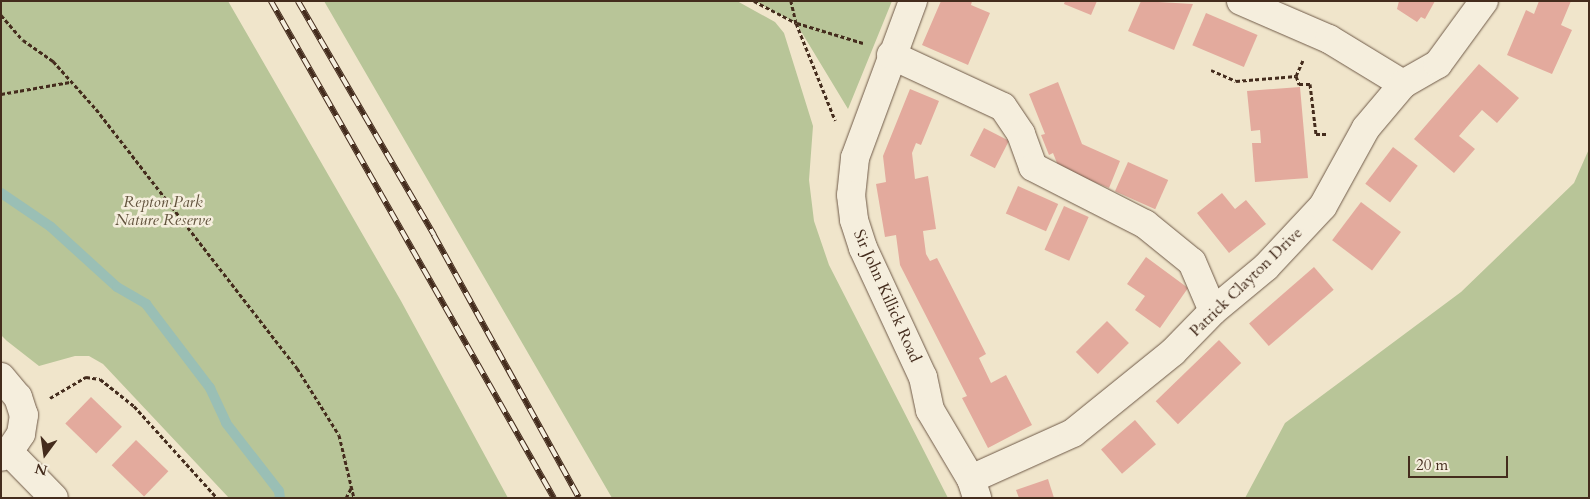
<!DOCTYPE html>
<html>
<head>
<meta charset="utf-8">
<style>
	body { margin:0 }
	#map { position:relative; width:1590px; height:499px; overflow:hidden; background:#f0e5cb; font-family:Cardo,serif }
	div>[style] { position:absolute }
	.green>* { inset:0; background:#b8c598 }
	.stream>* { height:10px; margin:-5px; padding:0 5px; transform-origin:5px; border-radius:5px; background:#9abfb5 }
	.building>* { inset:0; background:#e3aa9d; transform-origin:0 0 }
	.path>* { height:3px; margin-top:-1.5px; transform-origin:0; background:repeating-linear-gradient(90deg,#442c1d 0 4px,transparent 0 6.5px) }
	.roads { filter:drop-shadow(0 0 1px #6f5a48) drop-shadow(0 0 1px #6f5a48) }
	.minor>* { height:28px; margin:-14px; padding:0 14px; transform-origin:14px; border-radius:14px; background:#f5eedd }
	.rail>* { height:5.5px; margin-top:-2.75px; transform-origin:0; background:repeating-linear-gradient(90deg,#f5eedd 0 11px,#442c1d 0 22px); box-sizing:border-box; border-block:1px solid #442c1d }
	span { translate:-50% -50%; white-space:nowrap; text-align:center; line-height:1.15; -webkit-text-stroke:5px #f5eedd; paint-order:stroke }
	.park-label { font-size:16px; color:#61523c; font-style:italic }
	.street-label { font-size:16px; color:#442c1d }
	.frame { position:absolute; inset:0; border:2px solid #442c1d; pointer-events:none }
	.north { position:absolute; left:20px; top:429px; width:50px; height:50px; -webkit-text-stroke:4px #f5eedd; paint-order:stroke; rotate:194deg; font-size:14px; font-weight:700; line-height:20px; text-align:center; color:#442c1d }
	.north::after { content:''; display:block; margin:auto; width:18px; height:22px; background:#442c1d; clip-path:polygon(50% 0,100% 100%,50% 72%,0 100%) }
	.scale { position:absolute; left:1408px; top:456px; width:100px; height:22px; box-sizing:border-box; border:2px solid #442c1d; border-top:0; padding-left:6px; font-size:15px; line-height:18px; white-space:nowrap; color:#442c1d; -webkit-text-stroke:4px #f5eedd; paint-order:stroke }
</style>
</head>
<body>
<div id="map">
	<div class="green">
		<div style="clip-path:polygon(1px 1px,228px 1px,401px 301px,508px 498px,229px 498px,103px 364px,89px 356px,75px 356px,39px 366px,7px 341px,1px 335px)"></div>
		<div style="clip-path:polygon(324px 1px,737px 1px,775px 22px,784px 33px,813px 126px,809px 180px,814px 221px,829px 265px,948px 498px,612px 498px)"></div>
		<div style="clip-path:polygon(754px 1px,892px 1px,848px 109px,796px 23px)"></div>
		<div style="clip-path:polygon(1589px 149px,1589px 498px,1245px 498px,1285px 423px,1461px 292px,1574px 183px)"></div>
	</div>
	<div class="stream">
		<div style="left:1px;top:193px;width:60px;rotate:34.2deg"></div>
		<div style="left:51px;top:227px;width:89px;rotate:42.3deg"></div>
		<div style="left:117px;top:287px;width:34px;rotate:30deg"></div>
		<div style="left:146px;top:304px;width:106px;rotate:52.7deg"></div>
		<div style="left:210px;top:388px;width:38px;rotate:65deg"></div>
		<div style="left:226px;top:423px;width:86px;rotate:52.1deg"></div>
		<div style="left:279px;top:491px;width:7px;rotate:82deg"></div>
	</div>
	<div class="building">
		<div style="clip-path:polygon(941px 1px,972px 1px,971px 5px,990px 13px,968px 65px,922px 45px)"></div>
		<div style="clip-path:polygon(1065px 1px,1097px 1px,1091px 15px,1064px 4px)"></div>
		<div style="clip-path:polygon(1141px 1px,1193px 4px,1174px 50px,1128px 31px)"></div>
		<div style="clip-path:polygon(1399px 1px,1435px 1px,1425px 19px,1421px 17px,1417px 22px,1397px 9px)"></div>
		<div style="clip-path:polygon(1539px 1px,1571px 1px,1561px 25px,1572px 30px,1552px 74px,1507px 55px,1526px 10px,1534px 14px)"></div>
		<div style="left:1206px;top:13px;width:56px;height:35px;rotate:23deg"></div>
		<div style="clip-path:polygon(1479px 64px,1519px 98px,1497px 123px,1482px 110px,1472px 121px,1459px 136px,1475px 149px,1454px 173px,1414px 139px)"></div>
		<div style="clip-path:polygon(1058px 82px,1082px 144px,1120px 161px,1109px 188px,1059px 168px,1053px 153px,1049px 155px,1041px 135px,1045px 134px,1029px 94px)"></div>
		<div style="clip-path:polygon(1300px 87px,1308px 178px,1255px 182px,1252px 143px,1261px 143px,1260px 130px,1251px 131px,1247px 91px)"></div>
		<div style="clip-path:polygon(910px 89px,939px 101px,921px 145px,916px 143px,912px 153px,915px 179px,928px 176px,936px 229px,923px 231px,926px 254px,930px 261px,937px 258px,986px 354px,979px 358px,991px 383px,1006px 375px,1032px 425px,988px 448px,962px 398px,967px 396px,900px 265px,896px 235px,885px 237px,876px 184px,886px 182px,883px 156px)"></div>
		<div style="left:984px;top:128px;width:28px;height:31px;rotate:27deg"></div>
		<div style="left:1393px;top:147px;width:31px;height:46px;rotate:37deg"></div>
		<div style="left:1128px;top:162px;width:44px;height:32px;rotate:24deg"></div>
		<div style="left:1018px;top:186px;width:44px;height:30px;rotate:24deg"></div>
		<div style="clip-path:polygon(1222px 193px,1235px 209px,1246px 200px,1266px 224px,1229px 253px,1197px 213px)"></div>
		<div style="left:1361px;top:202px;width:50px;height:48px;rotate:37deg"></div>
		<div style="left:1064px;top:206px;width:27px;height:48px;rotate:24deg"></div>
		<div style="clip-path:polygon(1146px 257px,1188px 288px,1160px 328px,1135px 310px,1145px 296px,1127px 284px)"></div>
		<div style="left:1314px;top:267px;width:30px;height:86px;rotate:49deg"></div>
		<div style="left:1107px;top:321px;width:31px;height:44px;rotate:45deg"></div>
		<div style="left:1219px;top:340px;width:32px;height:88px;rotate:46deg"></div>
		<div style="left:91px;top:397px;width:43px;height:37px;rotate:44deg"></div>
		<div style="left:1135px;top:420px;width:32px;height:45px;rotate:49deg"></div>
		<div style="left:136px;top:440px;width:45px;height:35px;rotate:44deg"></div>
		<div style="clip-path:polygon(1048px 479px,1054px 498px,1019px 498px,1016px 490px)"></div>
	</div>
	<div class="path">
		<div style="left:754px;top:1px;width:47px;rotate:27.6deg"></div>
		<div style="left:796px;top:23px;width:23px;rotate:-103deg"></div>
		<div style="left:1px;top:15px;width:33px;rotate:49deg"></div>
		<div style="left:23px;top:40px;width:37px;rotate:35deg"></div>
		<div style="left:53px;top:61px;width:64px;rotate:48.1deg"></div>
		<div style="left:96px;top:109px;width:328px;rotate:52.2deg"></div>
		<div style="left:297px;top:368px;width:79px;rotate:57.9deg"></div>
		<div style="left:339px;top:435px;width:65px;rotate:76.6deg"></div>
		<div style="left:796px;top:23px;width:105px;rotate:68.1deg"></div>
		<div style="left:797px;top:23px;width:69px;rotate:16.9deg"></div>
		<div style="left:1211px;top:70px;width:27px;rotate:24deg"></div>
		<div style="left:1236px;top:81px;width:60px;rotate:-4.8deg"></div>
		<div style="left:1296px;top:76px;width:17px;rotate:-66deg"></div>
		<div style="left:1296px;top:76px;width:9px;rotate:69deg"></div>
		<div style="left:1299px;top:84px;width:11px"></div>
		<div style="left:1310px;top:84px;width:50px;rotate:83.2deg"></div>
		<div style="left:1316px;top:134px;width:12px"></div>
		<div style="left:1px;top:94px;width:70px;rotate:-9.9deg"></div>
		<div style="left:50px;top:398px;width:42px;rotate:-30.3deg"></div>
		<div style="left:86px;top:377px;width:14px;rotate:8deg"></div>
		<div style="left:100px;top:379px;width:43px;rotate:38.5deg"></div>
		<div style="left:134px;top:406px;width:124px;rotate:47.9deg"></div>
		<div style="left:346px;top:498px;width:11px;rotate:-63deg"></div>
	</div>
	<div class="roads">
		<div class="minor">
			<div style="left:913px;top:1px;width:167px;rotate:110.3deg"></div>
			<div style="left:855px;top:158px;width:37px;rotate:96deg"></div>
			<div style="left:851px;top:195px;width:25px;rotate:83deg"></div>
			<div style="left:854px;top:220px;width:29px;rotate:72deg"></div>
			<div style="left:863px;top:248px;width:142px;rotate:65.1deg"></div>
			<div style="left:923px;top:377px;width:34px;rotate:78deg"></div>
			<div style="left:930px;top:410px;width:80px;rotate:59.3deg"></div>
			<div style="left:971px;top:479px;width:20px;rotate:72deg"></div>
			<div style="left:1241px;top:1px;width:96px;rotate:23.4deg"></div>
			<div style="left:1329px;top:39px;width:87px;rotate:31.3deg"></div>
			<div style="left:891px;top:55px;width:123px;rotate:24.9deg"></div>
			<div style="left:1003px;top:107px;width:32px;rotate:56deg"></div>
			<div style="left:1021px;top:134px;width:35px;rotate:70deg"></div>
			<div style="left:1033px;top:167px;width:126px;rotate:27deg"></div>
			<div style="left:1145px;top:224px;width:60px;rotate:39deg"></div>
			<div style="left:1192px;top:262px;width:53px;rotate:66.8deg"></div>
			<div style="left:1px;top:377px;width:26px;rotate:50deg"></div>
			<div style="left:18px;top:397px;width:19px;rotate:72deg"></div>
			<div style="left:24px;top:415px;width:19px;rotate:99deg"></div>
			<div style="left:21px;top:434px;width:22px;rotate:124deg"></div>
			<div style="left:9px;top:452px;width:9px;rotate:148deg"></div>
			<div style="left:9px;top:452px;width:64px;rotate:45.6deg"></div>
			<div style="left:971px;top:479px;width:112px;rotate:-24.3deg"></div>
			<div style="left:1073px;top:433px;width:129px;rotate:-39deg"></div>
			<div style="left:1173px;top:352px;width:57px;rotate:-45.7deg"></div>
			<div style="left:1213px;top:311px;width:69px;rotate:-39.7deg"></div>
			<div style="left:1266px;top:267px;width:83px;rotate:-46.9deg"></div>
			<div style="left:1323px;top:206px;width:89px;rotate:-61.1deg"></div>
			<div style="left:1366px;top:128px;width:57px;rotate:-49.9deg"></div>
			<div style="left:1403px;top:84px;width:40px;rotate:-29.7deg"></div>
			<div style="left:1438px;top:64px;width:78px;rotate:-53.9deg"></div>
		</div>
	</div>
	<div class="rail">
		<div style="left:271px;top:1px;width:572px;rotate:60.34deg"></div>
		<div style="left:298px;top:1px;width:271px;rotate:59.8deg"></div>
		<div style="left:434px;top:235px;width:300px;rotate:61.1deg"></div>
	</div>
	<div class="park-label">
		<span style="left:163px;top:211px">Repton Park<br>Nature Reserve</span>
	</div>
	<div class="street-label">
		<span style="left:1246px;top:282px;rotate:-44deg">Patrick Clayton Drive</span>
		<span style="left:887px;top:296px;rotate:66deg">Sir John Killick Road</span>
	</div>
	<div class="frame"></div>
	<div class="north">N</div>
	<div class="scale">20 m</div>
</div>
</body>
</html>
